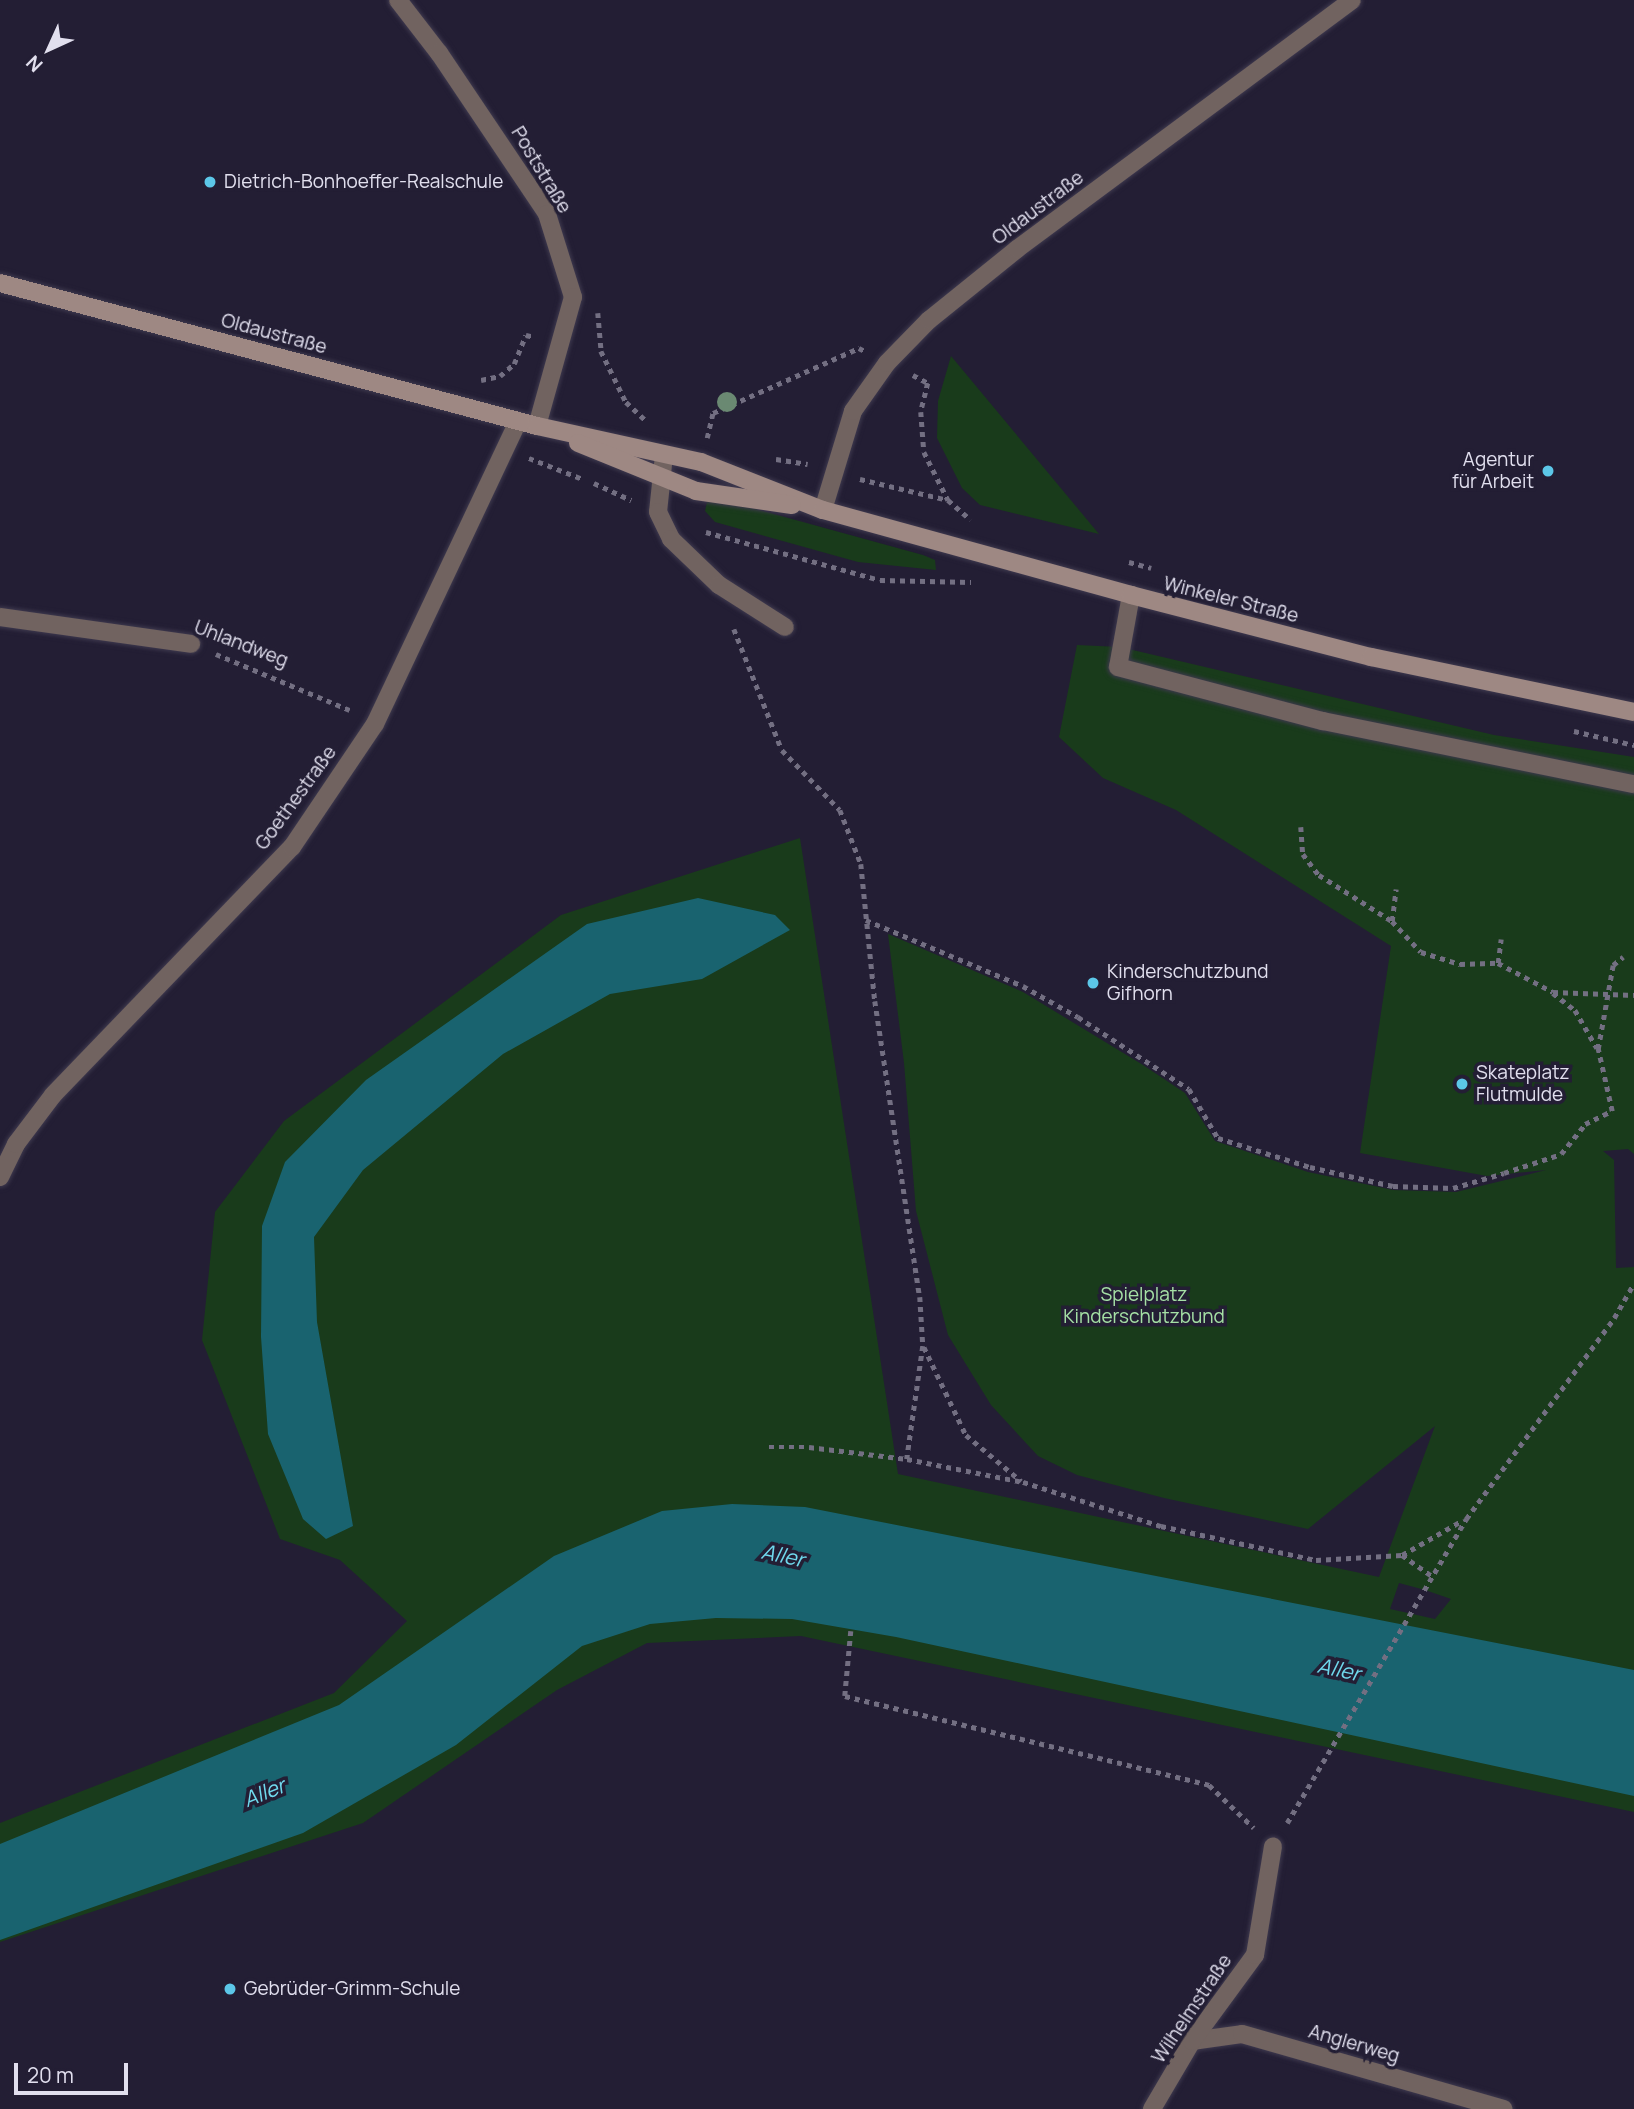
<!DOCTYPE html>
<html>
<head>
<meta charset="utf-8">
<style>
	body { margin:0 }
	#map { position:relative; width:1634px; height:2109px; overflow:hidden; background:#231e34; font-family:Manrope,sans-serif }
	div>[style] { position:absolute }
	.green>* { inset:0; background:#193b1b }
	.water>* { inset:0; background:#19636f }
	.path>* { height:4.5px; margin-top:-2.25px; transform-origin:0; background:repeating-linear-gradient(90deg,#736f82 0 5px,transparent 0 10px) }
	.roads { filter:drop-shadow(0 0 2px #3e394e) drop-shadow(0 0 2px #3e394e) }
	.lane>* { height:18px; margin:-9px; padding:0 9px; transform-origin:9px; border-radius:9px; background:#716360 }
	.street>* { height:18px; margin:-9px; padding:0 9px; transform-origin:9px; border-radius:9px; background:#716360 }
	.secondary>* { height:18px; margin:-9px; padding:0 9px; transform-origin:9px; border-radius:9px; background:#9e8883 }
	.trees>* { width:20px; height:20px; margin:-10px; border-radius:50%; background:#6a8972 }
	.dots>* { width:19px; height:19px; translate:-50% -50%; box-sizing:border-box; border:4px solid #231e34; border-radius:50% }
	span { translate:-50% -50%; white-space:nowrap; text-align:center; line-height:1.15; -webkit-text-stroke:7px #231e34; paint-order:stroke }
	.street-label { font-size:19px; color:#e1dfee }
	.poi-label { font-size:19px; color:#e1dfee }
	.left { translate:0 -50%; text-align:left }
	.right { translate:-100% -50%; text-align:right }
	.park-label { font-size:19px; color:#a5e0a5 }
	.water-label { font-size:21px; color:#70d9ed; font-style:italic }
	.north { position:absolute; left:14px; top:14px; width:70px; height:70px; -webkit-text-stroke:5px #231e34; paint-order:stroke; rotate:225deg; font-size:19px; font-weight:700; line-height:28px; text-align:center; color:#e1dfee }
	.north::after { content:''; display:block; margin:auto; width:24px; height:32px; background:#e1dfee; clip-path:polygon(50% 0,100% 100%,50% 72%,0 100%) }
	.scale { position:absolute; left:14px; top:2063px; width:114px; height:32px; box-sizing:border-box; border:4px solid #e1dfee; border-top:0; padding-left:9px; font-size:21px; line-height:24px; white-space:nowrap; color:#e1dfee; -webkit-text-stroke:5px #231e34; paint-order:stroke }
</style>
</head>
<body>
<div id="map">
	<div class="green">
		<div style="clip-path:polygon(951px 356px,1099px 534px,980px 505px,962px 488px,937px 438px,938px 401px)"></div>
		<div style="clip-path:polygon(719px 499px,923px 555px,935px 560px,936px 570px,858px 562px,715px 522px,705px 511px,707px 502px)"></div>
		<div style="clip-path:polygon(evenodd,1077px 645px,1120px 647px,1494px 735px,1634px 757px,1634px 1154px,1628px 1149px,1603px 1151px,1614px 1160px,1616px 1268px,1634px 1267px,1634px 1812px,801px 1636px,647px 1643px,557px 1690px,363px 1823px,0 1942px,0 1823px,334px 1693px,407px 1621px,340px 1560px,280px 1539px,202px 1340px,215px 1212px,284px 1121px,561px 915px,800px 838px,898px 1474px,1379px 1577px,1435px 1426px,1308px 1529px,1164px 1498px,1077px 1475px,1038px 1456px,991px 1405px,948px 1335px,916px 1211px,904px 1063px,888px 934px,1023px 992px,1143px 1065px,1185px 1093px,1215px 1141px,1308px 1172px,1393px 1190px,1456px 1192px,1546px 1170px,1487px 1176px,1360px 1153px,1391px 946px,1176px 810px,1103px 778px,1059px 737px,1077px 645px,1399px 1583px,1425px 1590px,1451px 1599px,1435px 1619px,1390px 1609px,1399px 1583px)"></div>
	</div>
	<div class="water">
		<div style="clip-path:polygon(698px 898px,775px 915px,790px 930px,702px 979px,610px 994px,503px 1054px,363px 1170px,314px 1237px,317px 1322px,353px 1526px,326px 1539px,303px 1519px,268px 1434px,261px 1337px,262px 1226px,285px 1162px,366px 1080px,587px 924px)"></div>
		<div style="clip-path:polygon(732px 1504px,805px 1507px,1634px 1670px,1634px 1796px,896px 1637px,792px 1619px,716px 1618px,650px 1624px,582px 1646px,456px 1745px,303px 1833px,0 1940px,0 1844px,339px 1705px,554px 1556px,662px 1511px)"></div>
	</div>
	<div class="path">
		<div style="left:598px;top:313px;width:38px;rotate:85deg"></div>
		<div style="left:601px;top:351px;width:57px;rotate:63.9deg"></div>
		<div style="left:626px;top:402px;width:26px;rotate:43deg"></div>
		<div style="left:913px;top:375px;width:17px;rotate:28deg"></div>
		<div style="left:928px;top:383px;width:30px;rotate:104deg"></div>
		<div style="left:921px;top:412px;width:40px;rotate:85.7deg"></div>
		<div style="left:924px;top:452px;width:54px;rotate:63.4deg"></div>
		<div style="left:481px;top:380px;width:19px;rotate:-12deg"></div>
		<div style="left:500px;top:376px;width:18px;rotate:-41deg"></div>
		<div style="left:514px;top:364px;width:31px;rotate:-68deg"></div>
		<div style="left:526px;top:335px;width:9px;rotate:13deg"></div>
		<div style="left:707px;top:438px;width:26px;rotate:-77deg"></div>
		<div style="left:713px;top:413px;width:160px;rotate:-24deg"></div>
		<div style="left:859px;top:348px;width:7px;rotate:27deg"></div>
		<div style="left:529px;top:458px;width:58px;rotate:21.3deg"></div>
		<div style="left:776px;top:459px;width:32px;rotate:9deg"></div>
		<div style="left:860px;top:479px;width:90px;rotate:13.4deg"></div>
		<div style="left:948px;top:500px;width:30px;rotate:41deg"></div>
		<div style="left:594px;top:483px;width:41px;rotate:24.7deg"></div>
		<div style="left:706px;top:532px;width:180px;rotate:15.4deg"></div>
		<div style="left:880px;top:580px;width:91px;rotate:1.3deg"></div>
		<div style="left:1129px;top:562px;width:23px;rotate:15deg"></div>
		<div style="left:734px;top:629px;width:130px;rotate:68.4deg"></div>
		<div style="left:782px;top:750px;width:83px;rotate:46deg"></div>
		<div style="left:840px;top:810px;width:58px;rotate:68.7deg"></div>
		<div style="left:861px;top:864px;width:138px;rotate:84.2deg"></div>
		<div style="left:875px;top:1001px;width:299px;rotate:81.4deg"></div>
		<div style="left:920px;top:1297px;width:49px;rotate:86.5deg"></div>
		<div style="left:923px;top:1346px;width:114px;rotate:98.1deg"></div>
		<div style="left:216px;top:654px;width:145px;rotate:22.7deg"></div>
		<div style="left:1574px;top:731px;width:62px;rotate:13.1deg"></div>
		<div style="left:1301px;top:827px;width:27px;rotate:86deg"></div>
		<div style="left:1303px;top:854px;width:26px;rotate:53deg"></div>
		<div style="left:1319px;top:875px;width:86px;rotate:32.2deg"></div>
		<div style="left:1392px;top:921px;width:42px;rotate:46.9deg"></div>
		<div style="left:1421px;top:952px;width:41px;rotate:17.1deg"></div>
		<div style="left:1460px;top:964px;width:38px;rotate:-2deg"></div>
		<div style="left:1498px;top:963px;width:62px;rotate:27.8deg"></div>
		<div style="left:1553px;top:992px;width:81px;rotate:2.1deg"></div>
		<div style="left:866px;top:920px;width:170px;rotate:22.8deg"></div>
		<div style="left:1023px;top:986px;width:63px;rotate:29.4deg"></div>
		<div style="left:1078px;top:1017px;width:132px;rotate:33deg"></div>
		<div style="left:1189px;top:1089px;width:57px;rotate:59.4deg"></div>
		<div style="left:1218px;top:1138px;width:96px;rotate:17.5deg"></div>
		<div style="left:1310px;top:1167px;width:85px;rotate:12.9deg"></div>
		<div style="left:1393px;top:1186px;width:60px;rotate:1.9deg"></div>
		<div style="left:1453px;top:1188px;width:53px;rotate:-16.4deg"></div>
		<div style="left:1504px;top:1173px;width:60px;rotate:-18.4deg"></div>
		<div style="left:1561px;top:1154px;width:38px;rotate:-51deg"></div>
		<div style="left:1585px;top:1124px;width:30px;rotate:-26deg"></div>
		<div style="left:1612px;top:1111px;width:64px;rotate:-102.7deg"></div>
		<div style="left:1598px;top:1049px;width:85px;rotate:-79.9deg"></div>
		<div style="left:1613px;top:965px;width:13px;rotate:-39deg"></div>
		<div style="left:1392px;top:921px;width:32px;rotate:-83deg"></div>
		<div style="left:1498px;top:963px;width:24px;rotate:-83deg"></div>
		<div style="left:1553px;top:993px;width:28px;rotate:38deg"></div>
		<div style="left:1575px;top:1010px;width:44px;rotate:59.9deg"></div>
		<div style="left:924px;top:1347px;width:98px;rotate:64.5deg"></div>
		<div style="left:966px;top:1435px;width:72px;rotate:39.9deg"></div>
		<div style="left:769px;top:1447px;width:40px"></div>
		<div style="left:809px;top:1447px;width:99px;rotate:7deg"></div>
		<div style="left:907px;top:1459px;width:118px;rotate:11.2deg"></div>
		<div style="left:1023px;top:1482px;width:145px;rotate:17.7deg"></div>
		<div style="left:1161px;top:1526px;width:159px;rotate:12.4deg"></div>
		<div style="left:1316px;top:1560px;width:86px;rotate:-3.3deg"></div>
		<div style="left:1402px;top:1555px;width:70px;rotate:-29.8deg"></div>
		<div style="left:1402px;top:1555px;width:38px;rotate:35deg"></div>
		<div style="left:851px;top:1631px;width:65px;rotate:95.3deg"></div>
		<div style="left:845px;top:1696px;width:375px;rotate:13.7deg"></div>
		<div style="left:1209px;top:1785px;width:62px;rotate:43.7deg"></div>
		<div style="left:1287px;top:1823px;width:353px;rotate:-59.5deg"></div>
		<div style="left:1466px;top:1519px;width:250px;rotate:-53.6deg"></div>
		<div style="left:1614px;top:1318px;width:39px;rotate:-60deg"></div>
	</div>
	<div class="roads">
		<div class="lane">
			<div style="left:664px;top:455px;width:57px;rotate:96deg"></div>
			<div style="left:658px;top:512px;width:30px;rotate:64deg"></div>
			<div style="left:671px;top:539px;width:66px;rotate:43.8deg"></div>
			<div style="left:719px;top:585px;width:78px;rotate:32.5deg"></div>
			<div style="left:1131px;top:595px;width:73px;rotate:100.2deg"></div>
			<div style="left:1118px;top:667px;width:212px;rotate:14.8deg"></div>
			<div style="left:1323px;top:721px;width:317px;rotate:11.5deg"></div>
		</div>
		<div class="street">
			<div style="left:398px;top:0;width:67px;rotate:52.3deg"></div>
			<div style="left:439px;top:53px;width:194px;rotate:56.1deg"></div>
			<div style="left:547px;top:214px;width:87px;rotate:72.6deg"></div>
			<div style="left:573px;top:297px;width:134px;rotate:105.6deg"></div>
			<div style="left:823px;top:510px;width:103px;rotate:-73.1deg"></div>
			<div style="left:853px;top:411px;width:59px;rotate:-54.7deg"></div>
			<div style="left:887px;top:363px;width:60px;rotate:-45.7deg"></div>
			<div style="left:929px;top:320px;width:113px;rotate:-38.9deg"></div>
			<div style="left:1017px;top:249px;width:417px;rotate:-36.6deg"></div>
			<div style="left:0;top:617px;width:193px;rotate:8deg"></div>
			<div style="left:0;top:1177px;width:37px;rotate:-64deg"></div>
			<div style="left:16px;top:1144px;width:61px;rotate:-52.9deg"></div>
			<div style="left:53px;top:1095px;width:344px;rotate:-46.1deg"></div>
			<div style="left:292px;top:847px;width:148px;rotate:-56deg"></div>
			<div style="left:375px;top:724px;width:335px;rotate:-64.7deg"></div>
			<div style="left:1192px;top:2041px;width:50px;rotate:-8deg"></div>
			<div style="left:1242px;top:2034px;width:272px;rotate:16deg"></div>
			<div style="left:1152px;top:2109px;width:79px;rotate:-59.5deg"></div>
			<div style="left:1192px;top:2041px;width:107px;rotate:-53.8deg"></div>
			<div style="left:1255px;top:1955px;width:110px;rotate:-80.6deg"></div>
		</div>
		<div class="secondary">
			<div style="left:0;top:283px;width:556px;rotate:14.91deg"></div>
			<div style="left:537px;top:426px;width:168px;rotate:12.4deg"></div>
			<div style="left:701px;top:462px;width:131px;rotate:21.5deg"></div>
			<div style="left:823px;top:510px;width:320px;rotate:15.4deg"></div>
			<div style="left:1131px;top:595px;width:248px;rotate:14.5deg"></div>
			<div style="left:1371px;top:657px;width:269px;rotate:11.8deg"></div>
			<div style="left:578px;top:443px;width:127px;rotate:22.1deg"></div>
			<div style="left:696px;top:491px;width:97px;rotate:8.3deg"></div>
		</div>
	</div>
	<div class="trees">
		<div style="left:727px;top:402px"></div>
	</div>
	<div class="dots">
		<div style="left:210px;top:182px;background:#5cc7e8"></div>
		<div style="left:1548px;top:471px;background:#5cc7e8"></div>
		<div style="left:1093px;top:983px;background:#5cc7e8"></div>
		<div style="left:1462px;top:1084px;background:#5cc7e8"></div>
		<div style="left:230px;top:1989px;background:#5cc7e8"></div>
	</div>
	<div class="street-label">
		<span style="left:541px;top:170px;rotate:59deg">Poststraße</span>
		<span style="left:1038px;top:208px;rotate:-37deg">Oldaustraße</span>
		<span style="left:274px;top:334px;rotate:15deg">Oldaustraße</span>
		<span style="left:1231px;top:600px;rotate:14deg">Winkeler Straße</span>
		<span style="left:241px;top:644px;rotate:21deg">Uhlandweg</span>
		<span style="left:296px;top:798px;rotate:-54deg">Goethestraße</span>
		<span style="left:1192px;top:2009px;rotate:-56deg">Wilhelmstraße</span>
		<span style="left:1354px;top:2044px;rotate:16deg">Anglerweg</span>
	</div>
	<div class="poi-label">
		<span class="left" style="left:224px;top:182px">Dietrich-Bonhoeffer-Realschule</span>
		<span class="right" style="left:1534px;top:471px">Agentur<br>für Arbeit</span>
		<span class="left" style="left:1107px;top:983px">Kinderschutzbund<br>Gifhorn</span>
		<span class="left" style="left:1476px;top:1084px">Skateplatz<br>Flutmulde</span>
		<span class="left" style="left:244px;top:1989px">Gebrüder-Grimm-Schule</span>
	</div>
	<div class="park-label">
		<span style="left:1144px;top:1306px">Spielplatz<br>Kinderschutzbund</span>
	</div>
	<div class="water-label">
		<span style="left:783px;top:1555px;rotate:12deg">Aller</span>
		<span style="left:1339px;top:1669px;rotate:12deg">Aller</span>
		<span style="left:264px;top:1792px;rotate:-22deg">Aller</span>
	</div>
	<div class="north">N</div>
	<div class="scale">20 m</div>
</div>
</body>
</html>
